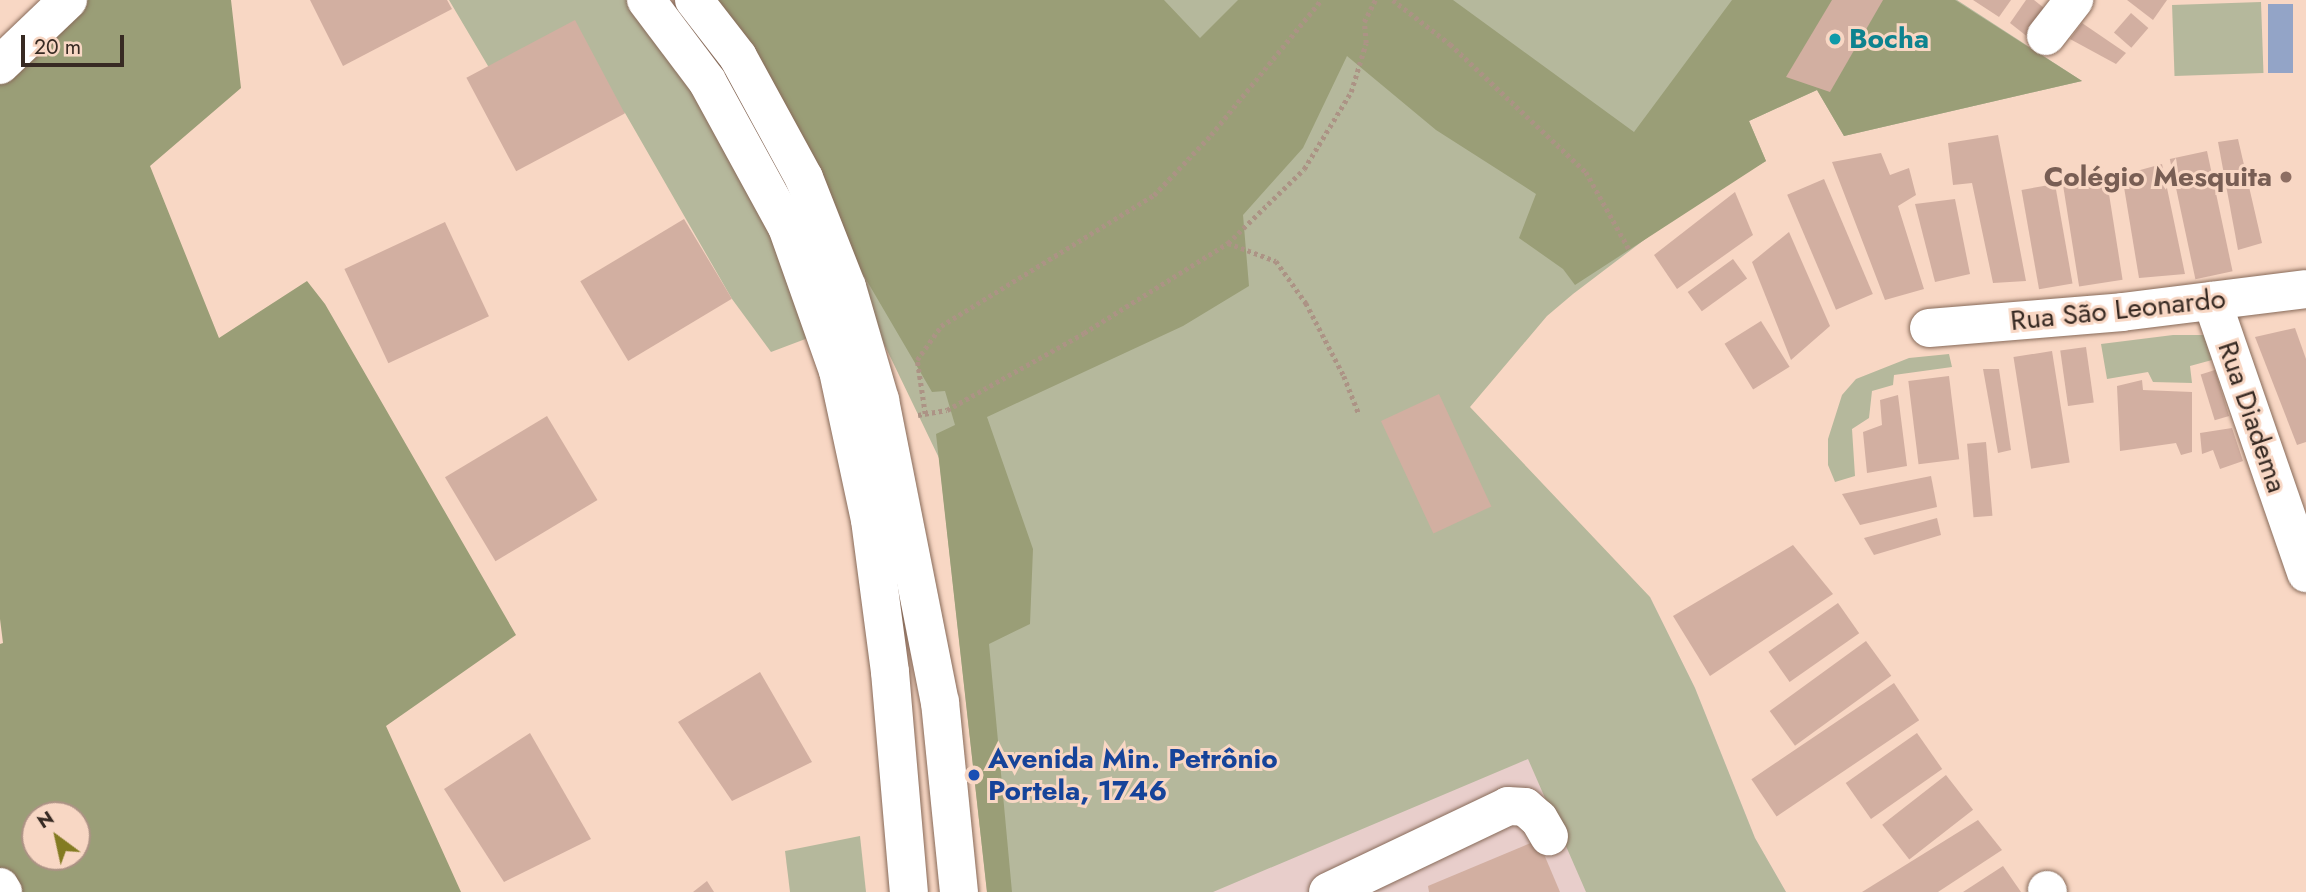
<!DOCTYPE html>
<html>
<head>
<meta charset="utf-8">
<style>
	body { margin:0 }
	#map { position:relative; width:2306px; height:892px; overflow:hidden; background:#f8d7c4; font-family:Jost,sans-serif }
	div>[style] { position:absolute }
	.medical>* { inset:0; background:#e8cecb }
	.green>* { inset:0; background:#b5b89c; transform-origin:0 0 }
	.forest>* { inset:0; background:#9a9e77 }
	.water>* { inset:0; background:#93a4c7; transform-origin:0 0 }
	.building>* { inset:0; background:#d2afa1; transform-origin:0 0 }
	.path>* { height:4.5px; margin-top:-2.25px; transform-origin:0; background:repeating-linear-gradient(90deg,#ac9385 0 3.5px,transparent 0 7px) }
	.roads { filter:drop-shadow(0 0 2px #876a59) drop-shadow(0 0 2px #876a59) }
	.minor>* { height:38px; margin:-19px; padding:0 19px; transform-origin:19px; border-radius:19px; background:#fff }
	.dots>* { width:19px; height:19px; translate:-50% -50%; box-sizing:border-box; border:4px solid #f8d7c4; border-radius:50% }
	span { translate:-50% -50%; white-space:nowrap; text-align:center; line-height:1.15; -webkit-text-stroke:6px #f8d7c4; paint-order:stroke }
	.culture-label { font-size:28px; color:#0d838f; font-weight:700 }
	.left { translate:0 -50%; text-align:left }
	.education-label { font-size:28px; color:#785e54; font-weight:700 }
	.right { translate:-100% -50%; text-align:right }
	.street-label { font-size:28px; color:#372a23 }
	.transit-label { font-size:28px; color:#164399; font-weight:700 }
	.north { position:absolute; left:21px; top:801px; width:70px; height:70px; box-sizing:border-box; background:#f8d7c4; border:2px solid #ab9284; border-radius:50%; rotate:327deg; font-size:19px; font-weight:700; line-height:28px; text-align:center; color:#372a23 }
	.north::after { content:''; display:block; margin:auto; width:24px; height:32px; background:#837b22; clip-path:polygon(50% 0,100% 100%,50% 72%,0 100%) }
	.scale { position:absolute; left:21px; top:35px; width:103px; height:32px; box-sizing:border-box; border:4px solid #372a23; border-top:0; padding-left:9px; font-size:21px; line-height:24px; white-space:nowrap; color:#372a23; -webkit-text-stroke:5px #f8d7c4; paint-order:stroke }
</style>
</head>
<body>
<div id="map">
	<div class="medical">
		<div style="clip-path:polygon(1650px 597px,1695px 688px,1755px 838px,1786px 892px,1181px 892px,1521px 743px)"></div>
	</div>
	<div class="green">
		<div style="clip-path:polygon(449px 0,649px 0,824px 332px,771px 352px,732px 299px,625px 113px,488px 66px)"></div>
		<div style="clip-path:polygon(678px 0,1957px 0,2082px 81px,1844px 136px,1817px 90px,1749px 121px,1766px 161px,1694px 202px,1573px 294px,1547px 316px,1470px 407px,1650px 597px,1695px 688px,1755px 838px,1786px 892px,1586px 892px,1528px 759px,1213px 892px,987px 892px,939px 458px,804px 178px)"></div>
		<div style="left:2261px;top:2px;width:71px;height:89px;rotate:88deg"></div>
		<div style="clip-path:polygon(2173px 335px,2204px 335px,2212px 360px,2190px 366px,2192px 383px,2153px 382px,2148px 372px,2107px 379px,2101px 344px)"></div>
		<div style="clip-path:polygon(1949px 354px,1952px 367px,1894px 375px,1893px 385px,1872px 391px,1869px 418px,1852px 429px,1855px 476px,1835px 482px,1828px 465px,1828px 439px,1842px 395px,1856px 379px,1909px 358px)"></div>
		<div style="clip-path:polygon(860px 836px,866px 892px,790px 892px,785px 851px)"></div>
	</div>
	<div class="forest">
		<div style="clip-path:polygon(evenodd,68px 0,231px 0,241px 88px,150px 166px,219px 338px,307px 281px,325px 304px,516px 635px,386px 726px,461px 892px,3px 892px,0 887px,0 644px,3px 643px,0 619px,0 64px,68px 0,35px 815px,77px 815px,77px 857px,35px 857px,35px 815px)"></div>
		<div style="clip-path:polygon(695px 0,1164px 0,1200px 38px,1238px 0,1453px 0,1634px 132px,1732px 0,1955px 0,2082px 81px,1844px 136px,1817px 90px,1749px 121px,1766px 161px,1575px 285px,1563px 269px,1519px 238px,1536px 194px,1436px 130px,1347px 56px,1303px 148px,1243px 215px,1249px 286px,1183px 326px,987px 417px,1033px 549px,1030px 624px,989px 644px,1012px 892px,987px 892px,936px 434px,955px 425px,945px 391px,932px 392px,765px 107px)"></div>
	</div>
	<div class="water">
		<div style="left:2268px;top:4px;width:25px;height:69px"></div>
	</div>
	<div class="building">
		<div style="clip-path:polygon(310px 0,447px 0,452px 9px,343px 66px)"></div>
		<div style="clip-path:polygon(1832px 0,1883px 0,1830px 92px,1786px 77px)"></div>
		<div style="clip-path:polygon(1973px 0,2011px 0,1999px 17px)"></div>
		<div style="clip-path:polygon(2026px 0,2034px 0,2049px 12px,2029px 38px,2010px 23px)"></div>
		<div style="clip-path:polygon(2127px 0,2167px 0,2153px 20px)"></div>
		<div style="left:2131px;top:13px;width:23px;height:26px;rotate:41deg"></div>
		<div style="left:575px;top:20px;width:106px;height:123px;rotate:62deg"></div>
		<div style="clip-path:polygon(2082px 23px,2126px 53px,2116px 64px,2070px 39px)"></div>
		<div style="clip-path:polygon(1998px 135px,2026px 281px,1993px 283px,1972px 183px,1953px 185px,1948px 143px)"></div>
		<div style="clip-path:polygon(2238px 139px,2262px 243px,2238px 250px,2218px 142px)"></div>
		<div style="left:2207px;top:151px;width:123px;height:38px;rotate:78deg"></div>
		<div style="clip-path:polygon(1881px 153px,1890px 175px,1909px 168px,1916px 195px,1898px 206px,1924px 289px,1885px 300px,1832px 162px)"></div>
		<div style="clip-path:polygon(2162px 164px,2185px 274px,2139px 278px,2122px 175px)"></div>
		<div style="left:2106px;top:175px;width:106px;height:44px;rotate:81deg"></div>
		<div style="left:1824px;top:179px;width:125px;height:40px;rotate:67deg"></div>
		<div style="left:2055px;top:184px;width:101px;height:34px;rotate:80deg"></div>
		<div style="clip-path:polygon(1735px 192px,1753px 235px,1677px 289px,1654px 255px)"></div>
		<div style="clip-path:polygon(1955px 199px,1970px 274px,1935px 282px,1915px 204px)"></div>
		<div style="left:684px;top:219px;width:93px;height:121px;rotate:59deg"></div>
		<div style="left:445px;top:222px;width:104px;height:111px;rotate:65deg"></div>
		<div style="clip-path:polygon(1789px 232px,1830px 326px,1791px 360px,1752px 262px)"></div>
		<div style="left:1733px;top:259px;width:24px;height:56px;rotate:54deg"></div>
		<div style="left:1761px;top:321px;width:54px;height:43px;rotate:58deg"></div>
		<div style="clip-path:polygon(2295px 328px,2306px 359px,2306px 442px,2297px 445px,2255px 337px)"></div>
		<div style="left:2086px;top:347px;width:56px;height:26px;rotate:82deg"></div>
		<div style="left:2052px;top:351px;width:113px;height:39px;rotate:81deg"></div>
		<div style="clip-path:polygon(1983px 369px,1999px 369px,2011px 450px,1998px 453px)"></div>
		<div style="left:2215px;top:370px;width:48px;height:15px;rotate:73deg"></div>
		<div style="left:1949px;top:376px;width:84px;height:41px;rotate:83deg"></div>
		<div style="clip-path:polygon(2142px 380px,2143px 390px,2192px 392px,2192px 452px,2181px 455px,2176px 443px,2120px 451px,2117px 386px)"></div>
		<div style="left:1439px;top:394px;width:124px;height:64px;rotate:65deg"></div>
		<div style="clip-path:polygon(1898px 395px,1907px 466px,1867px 473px,1863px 432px,1882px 425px,1880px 400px)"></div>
		<div style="left:547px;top:416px;width:98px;height:119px;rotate:59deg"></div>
		<div style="clip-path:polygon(2232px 428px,2243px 461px,2220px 469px,2213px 450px,2202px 454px,2200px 433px)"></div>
		<div style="left:1986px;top:442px;width:74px;height:19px;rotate:85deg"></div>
		<div style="clip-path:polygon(1931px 476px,1937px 507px,1860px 525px,1842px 494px)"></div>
		<div style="clip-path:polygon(1937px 518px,1941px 535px,1874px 555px,1864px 538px)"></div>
		<div style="clip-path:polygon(1793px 545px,1833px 594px,1710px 676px,1673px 616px)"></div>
		<div style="left:1838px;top:603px;width:37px;height:85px;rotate:55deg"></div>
		<div style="left:1866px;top:641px;width:43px;height:119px;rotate:54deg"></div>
		<div style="clip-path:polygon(760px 672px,812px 762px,732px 801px,678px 722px)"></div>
		<div style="left:1894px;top:683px;width:45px;height:172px;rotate:56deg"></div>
		<div style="clip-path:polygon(530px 733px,591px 839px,504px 882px,444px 789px)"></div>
		<div style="left:1917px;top:733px;width:44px;height:87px;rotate:55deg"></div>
		<div style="left:1946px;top:775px;width:44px;height:81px;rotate:52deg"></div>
		<div style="clip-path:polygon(1978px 820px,2002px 850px,1938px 892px,1862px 892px)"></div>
		<div style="clip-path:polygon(1538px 840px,1560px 892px,1429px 892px,1428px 886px)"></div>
		<div style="clip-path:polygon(2003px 866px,2021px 892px,1963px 892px)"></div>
		<div style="clip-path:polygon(707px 881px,714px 892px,693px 892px)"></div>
	</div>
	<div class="path">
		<div style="left:1393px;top:0;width:72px;rotate:37.7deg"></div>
		<div style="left:1450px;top:44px;width:187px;rotate:43.3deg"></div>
		<div style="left:1586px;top:172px;width:88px;rotate:60.8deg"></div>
		<div style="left:1228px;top:243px;width:51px;rotate:20.6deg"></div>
		<div style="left:1276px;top:261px;width:52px;rotate:54.5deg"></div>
		<div style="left:1306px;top:303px;width:82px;rotate:62.5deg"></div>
		<div style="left:1344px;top:376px;width:41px;rotate:68.5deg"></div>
		<div style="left:925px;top:414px;width:55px;rotate:-98.4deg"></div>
		<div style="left:917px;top:360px;width:42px;rotate:-54.8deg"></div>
		<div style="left:941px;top:326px;width:250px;rotate:-31.6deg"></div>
		<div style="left:1154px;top:195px;width:83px;rotate:-46.5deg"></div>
		<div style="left:1211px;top:135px;width:174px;rotate:-50.8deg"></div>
		<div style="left:918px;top:415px;width:29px;rotate:-10deg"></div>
		<div style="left:947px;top:410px;width:157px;rotate:-29.3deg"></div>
		<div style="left:1084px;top:333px;width:170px;rotate:-32deg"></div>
		<div style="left:1228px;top:243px;width:106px;rotate:-44.2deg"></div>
		<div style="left:1304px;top:169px;width:90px;rotate:-58.6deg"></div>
		<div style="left:1351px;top:92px;width:51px;rotate:-73deg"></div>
		<div style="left:1366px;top:43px;width:21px;rotate:-95deg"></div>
		<div style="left:1364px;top:22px;width:25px;rotate:-63deg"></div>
	</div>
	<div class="roads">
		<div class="minor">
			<div style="left:646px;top:0;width:101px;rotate:53deg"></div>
			<div style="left:707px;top:81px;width:166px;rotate:61.3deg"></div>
			<div style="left:787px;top:227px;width:153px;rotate:70.5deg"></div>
			<div style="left:838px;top:371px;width:152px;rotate:77.9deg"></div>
			<div style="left:870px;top:520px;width:153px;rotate:82.5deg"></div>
			<div style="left:890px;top:672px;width:221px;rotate:85.1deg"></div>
			<div style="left:694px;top:0;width:72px;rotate:52.3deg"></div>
			<div style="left:738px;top:57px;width:138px;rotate:61.4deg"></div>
			<div style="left:804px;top:178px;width:117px;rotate:68.5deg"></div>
			<div style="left:847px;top:287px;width:118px;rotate:73.7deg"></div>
			<div style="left:880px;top:400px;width:308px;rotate:78.8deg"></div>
			<div style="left:940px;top:702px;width:191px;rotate:84.3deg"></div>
			<div style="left:2046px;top:36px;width:46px;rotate:-52.1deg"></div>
			<div style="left:0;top:65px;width:94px;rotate:-43.7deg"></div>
			<div style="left:2212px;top:301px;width:288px;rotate:70.9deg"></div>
			<div style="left:1929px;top:328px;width:194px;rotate:-4.7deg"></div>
			<div style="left:2122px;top:312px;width:185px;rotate:-7.1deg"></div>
			<div style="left:0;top:887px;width:6px;rotate:59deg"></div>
			<div style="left:2047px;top:890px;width:2px;rotate:63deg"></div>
			<div style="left:1328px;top:892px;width:199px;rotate:-25.5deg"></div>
			<div style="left:1508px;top:806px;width:17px;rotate:3deg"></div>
			<div style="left:1525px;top:807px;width:18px;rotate:41deg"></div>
			<div style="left:1539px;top:819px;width:20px;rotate:60deg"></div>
		</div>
	</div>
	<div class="dots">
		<div style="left:1835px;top:39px;background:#0f9aa8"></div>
		<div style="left:2286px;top:177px;background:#8d6e63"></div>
		<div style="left:974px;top:775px;background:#1a4fb4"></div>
	</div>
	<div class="culture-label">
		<span class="left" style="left:1849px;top:39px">Bocha</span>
	</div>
	<div class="education-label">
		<span class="right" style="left:2272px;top:177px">Colégio Mesquita</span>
	</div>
	<div class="street-label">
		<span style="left:2118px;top:310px;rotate:-6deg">Rua São Leonardo</span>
		<span style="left:2252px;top:417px;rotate:71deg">Rua Diadema</span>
	</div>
	<div class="transit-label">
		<span class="left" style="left:988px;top:775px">Avenida Min. Petrônio<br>Portela, 1746</span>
	</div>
	<div class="north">N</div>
	<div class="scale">20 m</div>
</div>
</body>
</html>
